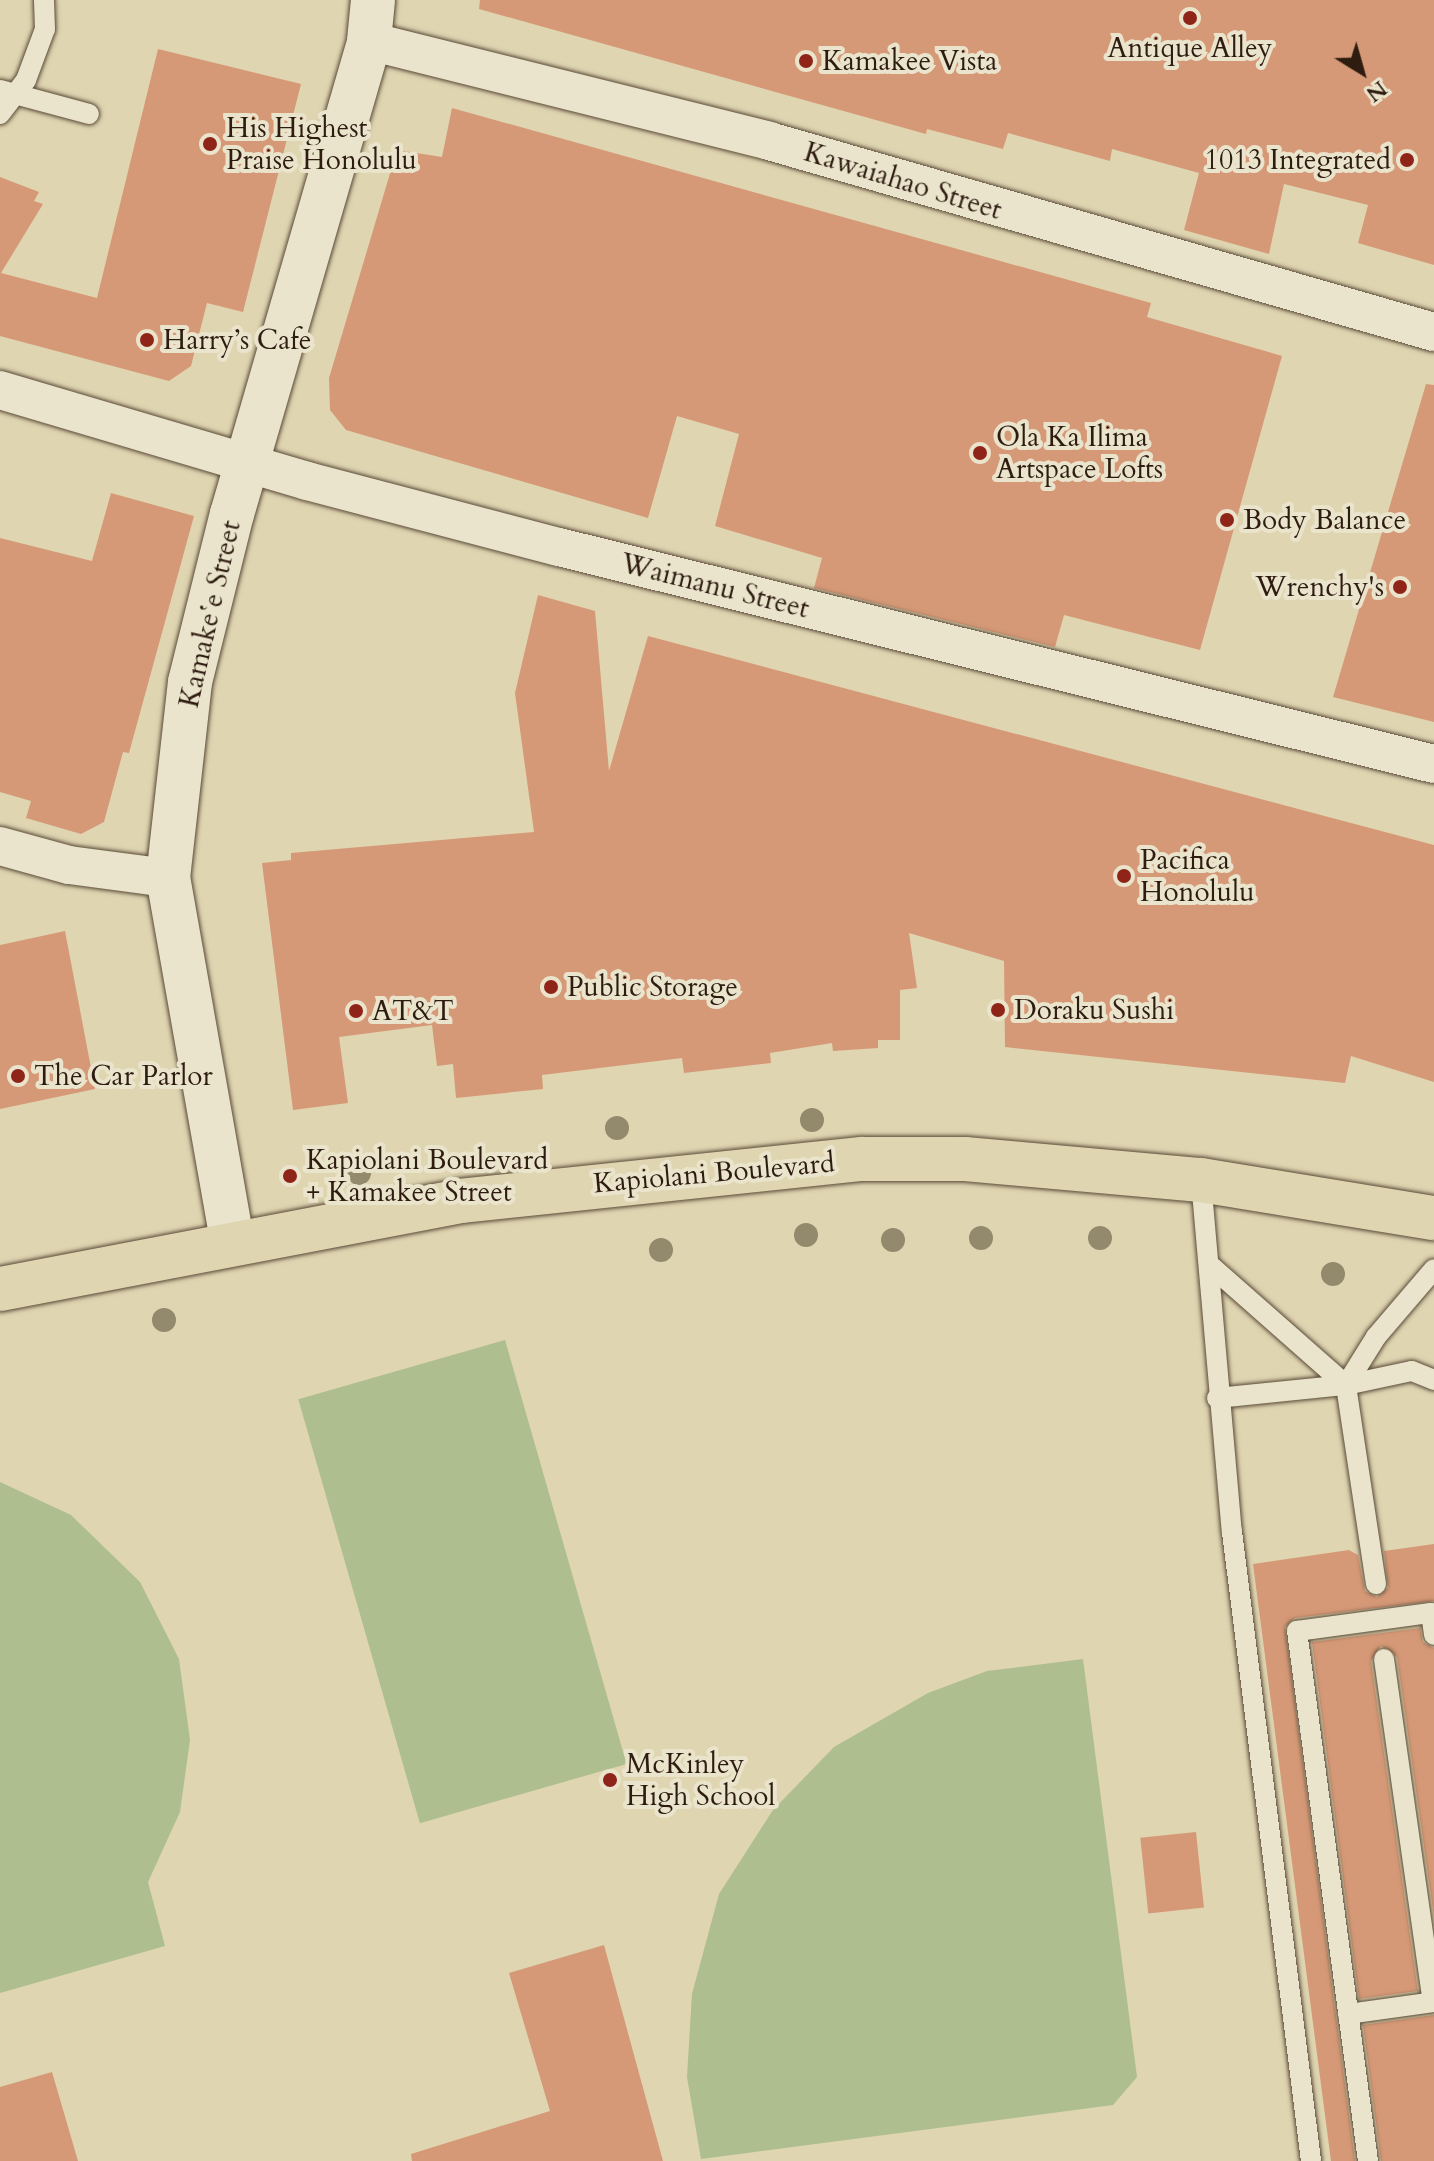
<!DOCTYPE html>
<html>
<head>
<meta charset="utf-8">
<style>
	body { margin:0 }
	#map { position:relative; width:1434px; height:2161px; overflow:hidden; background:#dfd5b1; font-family:Cardo,serif }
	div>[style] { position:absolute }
	.green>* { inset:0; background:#aebe8e; transform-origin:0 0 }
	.building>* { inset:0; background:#d69977; transform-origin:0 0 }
	.roads { filter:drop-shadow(0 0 2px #5a4a38) drop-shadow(0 0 2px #5a4a38) }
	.service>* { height:20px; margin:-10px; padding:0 10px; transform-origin:10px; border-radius:10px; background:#eae4cc }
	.minor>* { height:38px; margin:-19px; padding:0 19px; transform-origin:19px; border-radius:19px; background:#eae4cc }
	.tertiary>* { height:44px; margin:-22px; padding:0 22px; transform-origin:22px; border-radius:22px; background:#eae4cc }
	.primary>* { height:44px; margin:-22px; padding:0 22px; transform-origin:22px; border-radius:22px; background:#dfd5b1 }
	.trees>* { width:24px; height:24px; margin:-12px; border-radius:50%; background:#938a6d }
	.dots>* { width:22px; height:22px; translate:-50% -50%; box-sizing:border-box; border:4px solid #eae4cc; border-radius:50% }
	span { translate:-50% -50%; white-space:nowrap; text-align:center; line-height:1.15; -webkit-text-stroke:8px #eae4cc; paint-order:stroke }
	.poi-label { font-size:28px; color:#2e1c10 }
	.left { translate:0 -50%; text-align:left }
	.right { translate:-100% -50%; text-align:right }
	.street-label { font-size:28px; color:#2e1c10 }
	.north { position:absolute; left:1322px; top:32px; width:80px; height:80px; -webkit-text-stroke:6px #eae4cc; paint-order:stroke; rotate:143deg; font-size:22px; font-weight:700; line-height:32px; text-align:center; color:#2e1c10 }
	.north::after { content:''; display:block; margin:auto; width:28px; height:36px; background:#2e1c10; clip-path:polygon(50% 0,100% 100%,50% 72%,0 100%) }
</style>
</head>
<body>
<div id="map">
	<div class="green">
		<div style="left:505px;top:1340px;width:441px;height:215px;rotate:74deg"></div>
		<div style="clip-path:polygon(0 1482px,71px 1515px,140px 1582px,179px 1659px,190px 1740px,180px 1812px,148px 1882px,165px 1946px,0 1993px)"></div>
		<div style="clip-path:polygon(1083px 1659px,1137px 2077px,1113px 2105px,701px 2159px,687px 2077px,692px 1994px,719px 1894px,773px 1810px,834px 1747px,928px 1693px,987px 1671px)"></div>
	</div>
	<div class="building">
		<div style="clip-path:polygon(480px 0,1434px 0,1434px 265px,1358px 243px,1368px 205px,1284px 184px,1269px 254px,1184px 230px,1199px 173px,1112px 149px,1110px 161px,1008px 133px,1003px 149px,927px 129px,926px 134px,479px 9px)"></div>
		<div style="clip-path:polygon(158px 49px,301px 84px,243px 312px,207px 303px,191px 366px,169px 381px,0 336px,0 177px,39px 192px,34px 201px,43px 204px,1px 273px,97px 298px)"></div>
		<div style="clip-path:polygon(452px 108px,1151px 303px,1147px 317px,1282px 356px,1200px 650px,1064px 615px,1055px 647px,814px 588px,822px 558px,715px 526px,739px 434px,677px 416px,648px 518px,346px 430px,330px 410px,329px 378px,397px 150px,442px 157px)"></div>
		<div style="clip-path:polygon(1426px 384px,1434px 385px,1434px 722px,1333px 697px)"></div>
		<div style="clip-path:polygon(111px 493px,194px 516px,129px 753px,123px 752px,104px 822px,81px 834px,26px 818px,31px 801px,0 792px,0 538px,92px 561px)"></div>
		<div style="clip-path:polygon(538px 595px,595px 611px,609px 771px,648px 636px,1434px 845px,1434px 1082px,1351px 1056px,1345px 1083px,1005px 1047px,1004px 961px,909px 933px,917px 988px,900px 990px,900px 1040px,878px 1040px,878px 1048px,833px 1051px,832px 1043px,770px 1053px,771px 1063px,684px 1073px,682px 1058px,542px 1075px,543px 1089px,456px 1098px,453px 1064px,437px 1066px,432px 1025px,339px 1037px,348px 1103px,293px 1110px,262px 863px,291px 860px,291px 853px,534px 832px,515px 693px)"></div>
		<div style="clip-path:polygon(65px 931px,95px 1089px,0 1109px,0 945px)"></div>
		<div style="clip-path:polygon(1434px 1544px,1434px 1601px,1295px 1618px,1285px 1627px,1355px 2161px,1331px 2161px,1253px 1564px,1349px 1550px,1358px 1555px,1365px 1591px,1377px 1597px,1388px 1588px,1384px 1551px)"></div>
		<div style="clip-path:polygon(1420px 1628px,1423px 1642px,1434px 1648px,1434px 1917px,1397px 1657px,1381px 1646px,1371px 1661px,1418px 1991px,1359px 1999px,1312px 1642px)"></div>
		<div style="left:1196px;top:1832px;width:76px;height:56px;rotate:84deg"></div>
		<div style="clip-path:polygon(604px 1945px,663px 2161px,412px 2161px,411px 2154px,550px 2111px,509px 1973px)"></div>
		<div style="clip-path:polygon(1434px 2015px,1434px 2161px,1381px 2161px,1363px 2025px)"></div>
		<div style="clip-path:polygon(52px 2072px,78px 2161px,0 2161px,0 2087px)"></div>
	</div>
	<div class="roads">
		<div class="service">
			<div style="left:0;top:90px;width:92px;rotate:15.1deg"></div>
			<div style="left:0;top:114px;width:43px;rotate:-52.6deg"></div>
			<div style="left:26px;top:80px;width:54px;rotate:-69.6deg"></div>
			<div style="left:45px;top:29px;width:29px;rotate:-92deg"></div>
			<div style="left:1201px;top:1180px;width:353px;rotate:85deg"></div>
			<div style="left:1232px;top:1532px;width:634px;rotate:82.84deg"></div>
			<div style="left:1212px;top:1267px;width:179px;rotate:41.4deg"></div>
			<div style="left:1217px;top:1398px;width:130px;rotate:-5.8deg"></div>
			<div style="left:1346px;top:1385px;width:67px;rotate:-12deg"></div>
			<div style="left:1412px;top:1371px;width:24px;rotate:22deg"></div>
			<div style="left:1376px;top:1584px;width:201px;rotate:-98.6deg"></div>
			<div style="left:1346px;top:1385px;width:57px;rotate:-58deg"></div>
			<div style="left:1376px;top:1337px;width:89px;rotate:-49.5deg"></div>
			<div style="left:1384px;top:1659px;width:346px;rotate:81.9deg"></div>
			<div style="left:1348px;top:2014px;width:87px;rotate:-7.9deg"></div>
			<div style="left:1368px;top:2161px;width:535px;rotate:-97.63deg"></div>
			<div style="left:1297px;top:1631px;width:135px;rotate:-7.7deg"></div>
			<div style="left:1431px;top:1613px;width:22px;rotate:82deg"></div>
		</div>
		<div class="minor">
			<div style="left:369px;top:41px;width:412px;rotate:14deg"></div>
			<div style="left:769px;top:141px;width:692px;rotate:16.03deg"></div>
			<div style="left:0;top:390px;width:320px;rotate:16.5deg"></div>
			<div style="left:307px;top:481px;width:260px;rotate:14.7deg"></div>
			<div style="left:559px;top:547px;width:902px;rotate:13.93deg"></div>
			<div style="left:0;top:846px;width:72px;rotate:15.4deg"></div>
			<div style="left:69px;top:865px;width:100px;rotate:7.5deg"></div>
		</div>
		<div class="tertiary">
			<div style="left:232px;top:1240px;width:368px;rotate:-100deg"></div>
			<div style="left:168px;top:878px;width:197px;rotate:-83.6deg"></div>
			<div style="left:190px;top:682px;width:173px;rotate:-76deg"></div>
			<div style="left:232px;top:514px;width:492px;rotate:-73.8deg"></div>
			<div style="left:369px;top:41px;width:41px;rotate:-84.4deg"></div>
		</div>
		<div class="primary">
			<div style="left:0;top:1289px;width:468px;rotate:-10.8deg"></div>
			<div style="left:460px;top:1201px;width:404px;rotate:-6deg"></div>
			<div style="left:862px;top:1159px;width:103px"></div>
			<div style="left:965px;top:1159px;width:237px;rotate:5.1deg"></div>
			<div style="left:1201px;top:1180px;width:236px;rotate:9.3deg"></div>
		</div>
	</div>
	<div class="trees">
		<div style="left:812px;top:1120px"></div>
		<div style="left:617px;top:1128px"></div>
		<div style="left:359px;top:1173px"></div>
		<div style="left:806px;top:1235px"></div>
		<div style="left:981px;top:1238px"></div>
		<div style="left:1100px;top:1238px"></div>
		<div style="left:893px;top:1240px"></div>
		<div style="left:661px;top:1250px"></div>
		<div style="left:1333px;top:1274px"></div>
		<div style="left:164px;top:1320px"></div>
	</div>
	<div class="dots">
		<div style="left:1190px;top:18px;background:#8f2418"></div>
		<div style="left:806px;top:61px;background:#8f2418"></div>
		<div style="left:210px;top:144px;background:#8f2418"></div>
		<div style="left:1407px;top:160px;background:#8f2418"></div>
		<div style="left:147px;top:340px;background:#8f2418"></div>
		<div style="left:980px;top:453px;background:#8f2418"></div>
		<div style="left:1227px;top:520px;background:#8f2418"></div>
		<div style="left:1400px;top:587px;background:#8f2418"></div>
		<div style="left:1124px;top:876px;background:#8f2418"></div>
		<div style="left:551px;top:987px;background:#8f2418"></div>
		<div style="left:998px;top:1010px;background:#8f2418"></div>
		<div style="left:356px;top:1011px;background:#8f2418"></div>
		<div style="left:18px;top:1076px;background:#8f2418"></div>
		<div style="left:290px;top:1176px;background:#8f2418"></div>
		<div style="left:610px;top:1780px;background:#8f2418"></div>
	</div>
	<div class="poi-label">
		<span style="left:1190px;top:48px">Antique Alley</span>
		<span class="left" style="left:822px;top:61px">Kamakee Vista</span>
		<span class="left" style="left:226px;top:144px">His Highest<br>Praise Honolulu</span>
		<span class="right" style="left:1391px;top:160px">1013 Integrated</span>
		<span class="left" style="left:163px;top:340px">Harry’s Cafe</span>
		<span class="left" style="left:996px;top:453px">Ola Ka Ilima<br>Artspace Lofts</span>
		<span class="left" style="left:1243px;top:520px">Body Balance</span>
		<span class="right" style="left:1384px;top:587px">Wrenchy's</span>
		<span class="left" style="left:1140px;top:876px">Pacifica<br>Honolulu</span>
		<span class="left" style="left:567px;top:987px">Public Storage</span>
		<span class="left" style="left:1014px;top:1010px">Doraku Sushi</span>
		<span class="left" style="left:372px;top:1011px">AT&amp;T</span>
		<span class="left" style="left:34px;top:1076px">The Car Parlor</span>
		<span class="left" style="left:306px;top:1176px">Kapiolani Boulevard<br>+ Kamakee Street</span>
		<span class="left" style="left:626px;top:1780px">McKinley<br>High School</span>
	</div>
	<div class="street-label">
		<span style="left:903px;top:181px;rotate:17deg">Kawaiahao Street</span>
		<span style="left:715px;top:586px;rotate:14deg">Waimanu Street</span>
		<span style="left:210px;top:614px;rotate:-77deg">Kamakeʻe Street</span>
		<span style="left:714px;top:1173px;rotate:-5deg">Kapiolani Boulevard</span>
	</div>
	<div class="north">N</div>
</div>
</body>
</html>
